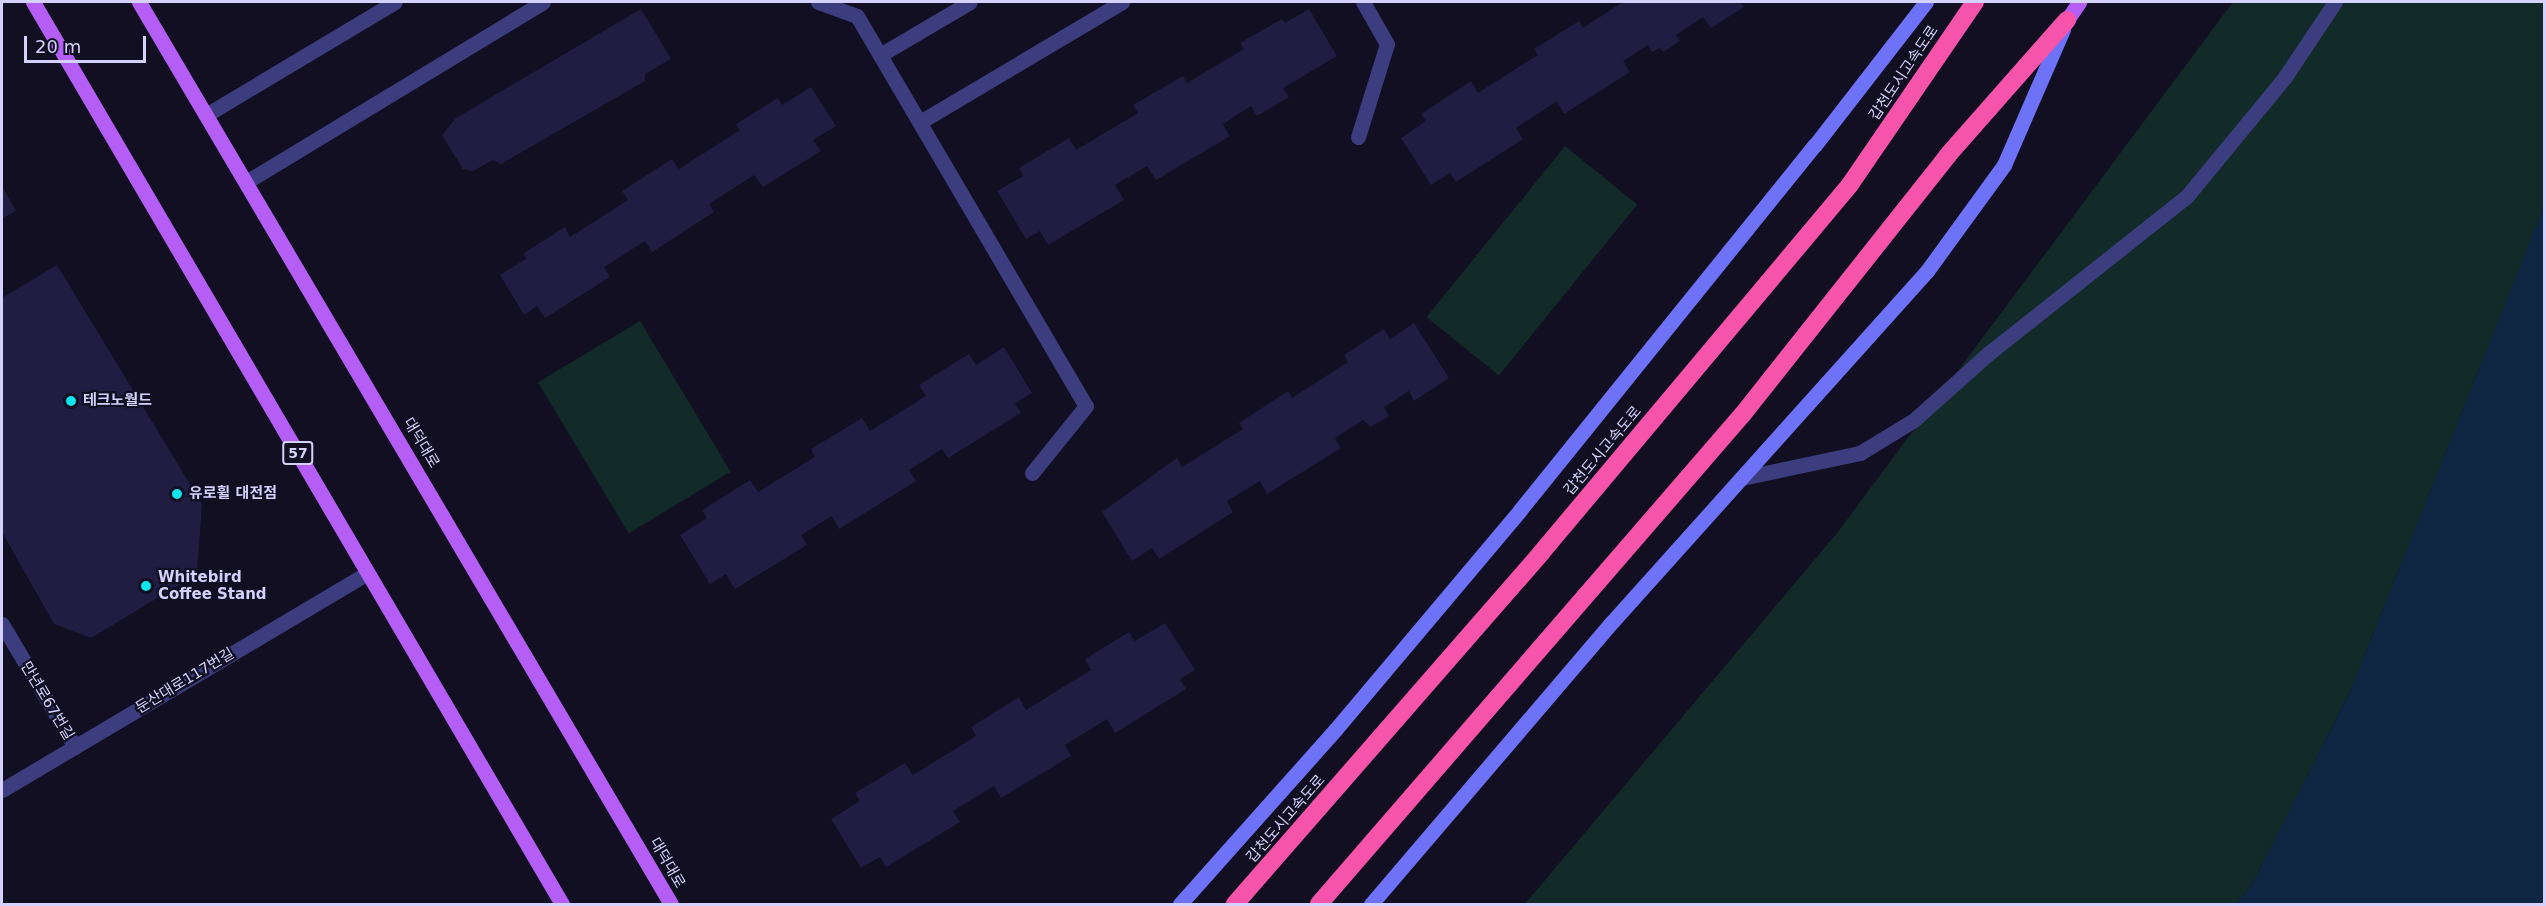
<!DOCTYPE html>
<html>
<head>
<meta charset="utf-8">
<style>
	body { margin:0 }
	#map { position:relative; width:2546px; height:906px; overflow:hidden; background:#110f21; font-family:"DejaVu Sans","Noto Sans KR",sans-serif }
	div>[style] { position:absolute }
	.green>* { inset:0; background:#122b28; transform-origin:0 0 }
	.water>* { inset:0; background:#102744 }
	.building>* { inset:0; background:#211c41 }
	.lane>* { height:15px; margin:-7.5px; padding:0 7.5px; transform-origin:7.5px; border-radius:7.5px; background:#3c3d7e }
	.street>* { height:15px; margin:-7.5px; padding:0 7.5px; transform-origin:7.5px; border-radius:7.5px; background:#3c3d7e }
	.secondary>* { height:15px; margin:-7.5px; padding:0 7.5px; transform-origin:7.5px; border-radius:7.5px; background:#6d72f7 }
	.primary>* { height:15px; margin:-7.5px; padding:0 7.5px; transform-origin:7.5px; border-radius:7.5px; background:#b55ef6 }
	.highway>* { height:18px; margin:-9px; padding:0 9px; transform-origin:9px; border-radius:9px; background:#f653aa }
	.dots>* { width:16px; height:16px; translate:-50% -50%; box-sizing:border-box; border:3px solid #110f21; border-radius:50% }
	span { translate:-50% -50%; white-space:nowrap; text-align:center; line-height:1.15; -webkit-text-stroke:4.5px #110f21; paint-order:stroke }
	.shield-label span { padding:2px 4px; background:#110f21; border:2px solid; border-radius:4px; -webkit-text-stroke-width:0 }
	.shield-label { font-size:14px; color:#d4d1fd; font-weight:700 }
	.street-label { font-size:15px; color:#d4d1fd }
	.poi-label { font-size:15px; color:#d4d1fd; font-weight:700 }
	.left { translate:0 -50%; text-align:left }
	.frame { position:absolute; inset:0; border:3px solid #d4d1fd; pointer-events:none }
	.scale { position:absolute; left:24px; top:36px; width:122px; height:27px; box-sizing:border-box; border:3px solid #d4d1fd; border-top:0; padding-left:8px; font-size:18px; line-height:21px; white-space:nowrap; color:#d4d1fd; -webkit-text-stroke:4px #110f21; paint-order:stroke }
</style>
</head>
<body>
<div id="map">
	<div class="green">
		<div style="clip-path:polygon(2233px 2px,2544px 2px,2544px 206px,2349px 694px,2252px 884px,2236px 904px,1525px 904px,1837px 533px)"></div>
		<div style="left:1565px;top:146px;width:93px;height:220px;rotate:39deg"></div>
		<div style="left:640px;top:321px;width:176px;height:119px;rotate:59deg"></div>
	</div>
	<div class="water">
		<div style="clip-path:polygon(2544px 206px,2544px 904px,2236px 904px,2252px 884px,2349px 694px)"></div>
	</div>
	<div class="building">
		<div style="clip-path:polygon(1623px 2px,1740px 2px,1744px 7px,1711px 28px,1703px 17px,1676px 35px,1680px 41px,1663px 52px,1660px 48px,1652px 52px,1648px 45px,1623px 61px,1630px 72px,1564px 114px,1557px 101px,1516px 128px,1523px 139px,1456px 182px,1450px 173px,1431px 185px,1401px 138px,1426px 121px,1421px 114px,1471px 81px,1478px 93px,1538px 55px,1534px 49px,1579px 21px,1583px 28px)"></div>
		<div style="clip-path:polygon(641px 9px,671px 59px,645px 74px,645px 81px,501px 164px,493px 160px,473px 171px,463px 169px,442px 135px,456px 118px)"></div>
		<div style="clip-path:polygon(1309px 9px,1337px 56px,1283px 88px,1289px 97px,1257px 116px,1251px 106px,1223px 124px,1230px 136px,1156px 180px,1147px 166px,1115px 185px,1124px 200px,1048px 245px,1040px 231px,1026px 239px,997px 191px,1023px 176px,1019px 168px,1069px 138px,1076px 150px,1138px 113px,1133px 105px,1183px 76px,1187px 83px,1244px 49px,1240px 43px,1282px 19px,1285px 23px)"></div>
		<div style="clip-path:polygon(811px 87px,836px 126px,813px 140px,821px 151px,763px 187px,754px 175px,709px 204px,714px 212px,652px 252px,645px 241px,604px 267px,610px 277px,545px 318px,537px 306px,524px 315px,500px 275px,526px 259px,524px 253px,565px 227px,570px 237px,628px 200px,622px 191px,672px 159px,679px 169px,740px 130px,736px 124px,778px 98px,782px 105px)"></div>
		<div style="clip-path:polygon(2px 186px,16px 211px,2px 219px)"></div>
		<div style="clip-path:polygon(57px 265px,202px 504px,197px 574px,91px 638px,54px 624px,2px 532px,2px 298px)"></div>
		<div style="clip-path:polygon(1414px 323px,1449px 378px,1414px 401px,1409px 391px,1384px 407px,1389px 416px,1371px 427px,1363px 420px,1335px 438px,1341px 448px,1267px 494px,1260px 481px,1227px 501px,1233px 512px,1159px 559px,1152px 548px,1132px 561px,1102px 512px,1177px 458px,1182px 467px,1243px 429px,1239px 423px,1288px 391px,1292px 398px,1348px 362px,1344px 355px,1384px 329px,1390px 339px)"></div>
		<div style="clip-path:polygon(1004px 347px,1032px 393px,1015px 403px,1021px 413px,948px 458px,942px 449px,909px 470px,916px 481px,839px 529px,832px 516px,801px 535px,807px 545px,735px 589px,726px 574px,710px 584px,680px 535px,707px 518px,702px 510px,750px 480px,758px 492px,815px 457px,811px 449px,862px 418px,870px 431px,926px 396px,919px 385px,969px 354px,976px 365px)"></div>
		<div style="clip-path:polygon(1165px 623px,1195px 670px,1180px 679px,1186px 689px,1115px 733px,1107px 719px,1065px 745px,1071px 756px,1001px 798px,994px 786px,953px 811px,960px 822px,886px 867px,880px 857px,861px 868px,831px 819px,860px 801px,855px 793px,905px 763px,913px 775px,976px 736px,971px 727px,1019px 697px,1026px 710px,1091px 670px,1085px 659px,1129px 632px,1135px 641px)"></div>
	</div>
	<div class="lane">
		<div style="left:818px;top:2px;width:41px;rotate:19.7deg"></div>
		<div style="left:857px;top:16px;width:452px;rotate:59.6deg"></div>
		<div style="left:1086px;top:406px;width:86px;rotate:128.9deg"></div>
		<div style="left:880px;top:55px;width:104px;rotate:-30.5deg"></div>
		<div style="left:206px;top:115px;width:220px;rotate:-30.9deg"></div>
		<div style="left:920px;top:122px;width:235px;rotate:-30.7deg"></div>
		<div style="left:1358px;top:137px;width:97px;rotate:-72.7deg"></div>
		<div style="left:1387px;top:44px;width:48px;rotate:-119.7deg"></div>
		<div style="left:246px;top:182px;width:347px;rotate:-31.2deg"></div>
		<div style="left:1742px;top:478px;width:121px;rotate:-12deg"></div>
		<div style="left:1860px;top:453px;width:63px;rotate:-31.4deg"></div>
		<div style="left:1914px;top:420px;width:101px;rotate:-41.8deg"></div>
		<div style="left:1989px;top:353px;width:253px;rotate:-38.4deg"></div>
		<div style="left:2187px;top:196px;width:154px;rotate:-50.5deg"></div>
		<div style="left:2285px;top:77px;width:90px;rotate:-56.3deg"></div>
	</div>
	<div class="street">
		<div style="left:2px;top:624px;width:143px;rotate:59.3deg"></div>
		<div style="left:2px;top:790px;width:425px;rotate:-30.7deg"></div>
	</div>
	<div class="secondary">
		<div style="left:1180px;top:904px;width:233px;rotate:-48.3deg"></div>
		<div style="left:1335px;top:730px;width:287px;rotate:-49.9deg"></div>
		<div style="left:1520px;top:510px;width:469px;rotate:-51.1deg"></div>
		<div style="left:1815px;top:145px;width:181px;rotate:-52.2deg"></div>
		<div style="left:1371px;top:904px;width:371px;rotate:-49.5deg"></div>
		<div style="left:1612px;top:622px;width:472px;rotate:-48.1deg"></div>
		<div style="left:1927px;top:271px;width:131px;rotate:-54deg"></div>
		<div style="left:2004px;top:165px;width:148px;rotate:-66.5deg"></div>
	</div>
	<div class="primary">
		<div style="left:33px;top:2px;width:1046px;rotate:59.61deg"></div>
		<div style="left:139px;top:2px;width:1047px;rotate:59.47deg"></div>
		<div style="left:2067px;top:20px;width:22px;rotate:-56deg"></div>
	</div>
	<div class="highway">
		<div style="left:1235px;top:904px;width:466px;rotate:-48.9deg"></div>
		<div style="left:1541px;top:553px;width:479px;rotate:-50deg"></div>
		<div style="left:1849px;top:186px;width:223px;rotate:-55.6deg"></div>
		<div style="left:1319px;top:904px;width:648px;rotate:-49.13deg"></div>
		<div style="left:1743px;top:414px;width:330px;rotate:-51.6deg"></div>
		<div style="left:1948px;top:155px;width:180px;rotate:-48.6deg"></div>
	</div>
	<div class="dots">
		<div style="left:71px;top:401px;background:#0de4ed"></div>
		<div style="left:177px;top:494px;background:#0de4ed"></div>
		<div style="left:146px;top:586px;background:#0de4ed"></div>
	</div>
	<div class="shield-label">
		<span style="left:298px;top:453px">57</span>
	</div>
	<div class="street-label">
		<span style="left:1904px;top:73px;rotate:-56deg">갑천도시고속도로</span>
		<span style="left:421px;top:443px;rotate:59deg">대덕대로</span>
		<span style="left:1603px;top:451px;rotate:-50deg">갑천도시고속도로</span>
		<span style="left:185px;top:681px;rotate:-31deg">둔산대로117번길</span>
		<span style="left:47px;top:701px;rotate:59deg">만년로67번길</span>
		<span style="left:1286px;top:819px;rotate:-49deg">갑천도시고속도로</span>
		<span style="left:667px;top:863px;rotate:60deg">대덕대로</span>
	</div>
	<div class="poi-label">
		<span class="left" style="left:83px;top:401px">테크노월드</span>
		<span class="left" style="left:189px;top:494px">유로휠 대전점</span>
		<span class="left" style="left:158px;top:586px">Whitebird<br>Coffee Stand</span>
	</div>
	<div class="frame"></div>
	<div class="scale">20 m</div>
</div>
</body>
</html>
